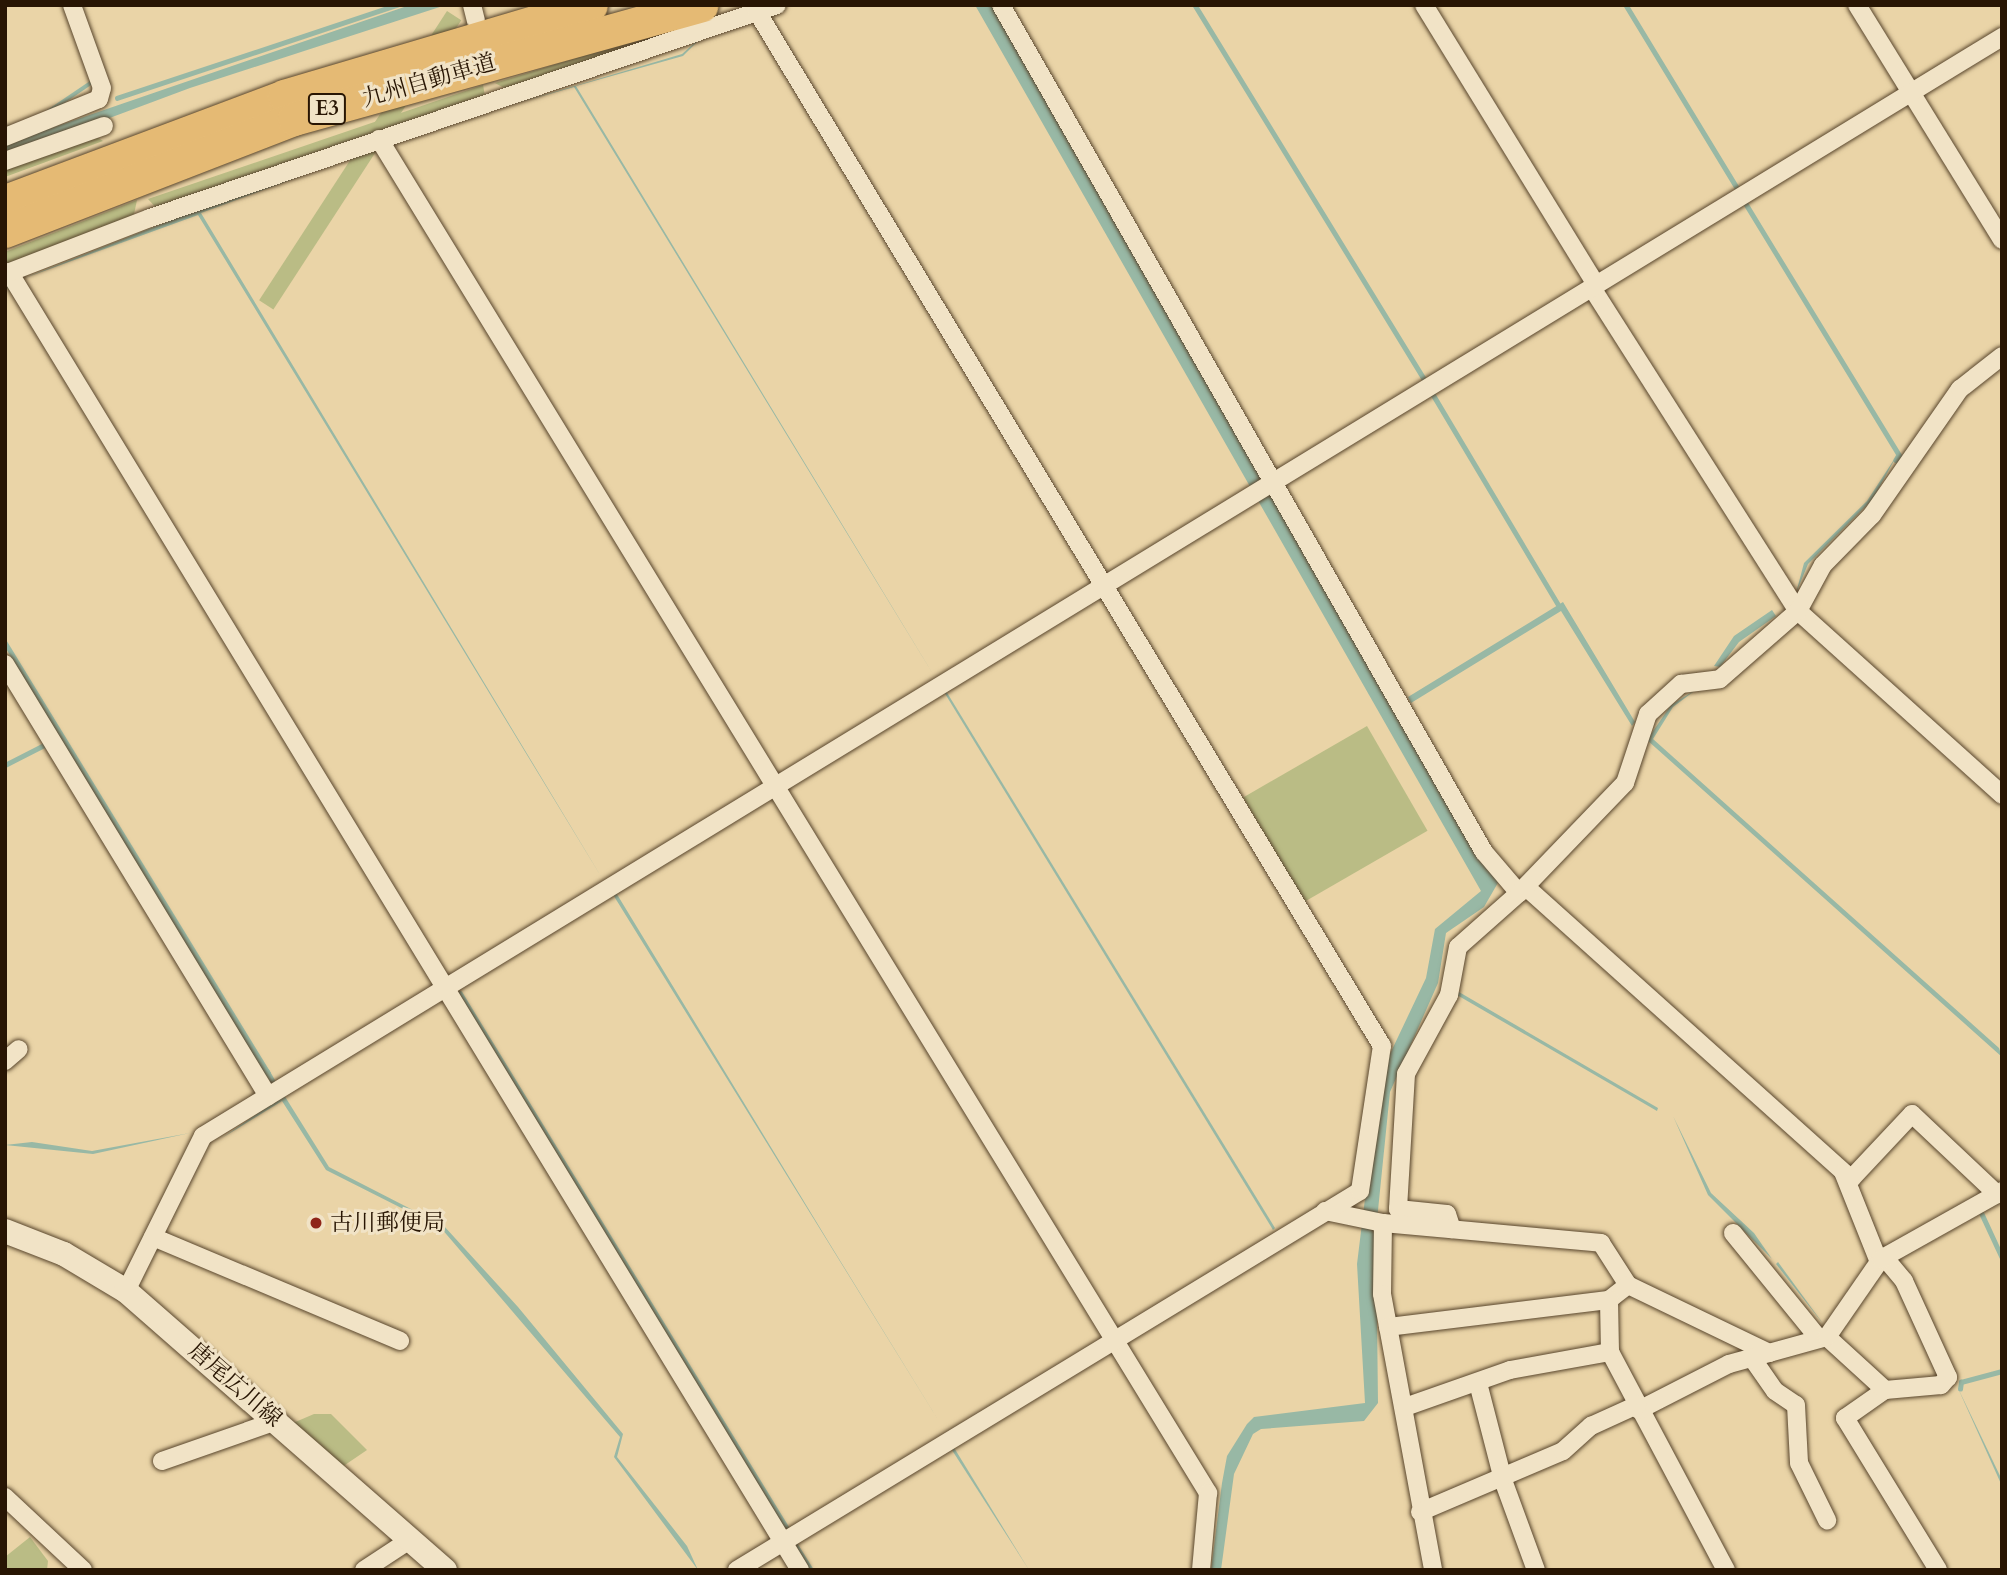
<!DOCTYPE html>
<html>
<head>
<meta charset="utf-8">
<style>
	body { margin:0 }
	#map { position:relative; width:2007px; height:1575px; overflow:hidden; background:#ead4a7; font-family:Cardo,"Noto Serif JP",serif }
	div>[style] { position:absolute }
	.green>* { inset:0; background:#babc85; transform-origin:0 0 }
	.water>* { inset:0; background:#98b8a5; transform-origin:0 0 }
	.stream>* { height:4.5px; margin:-2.25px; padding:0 2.25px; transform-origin:2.25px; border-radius:2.25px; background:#98b8a5 }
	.roads { filter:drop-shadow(0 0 2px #58452c) drop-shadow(0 0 2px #58452c) }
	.minor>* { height:18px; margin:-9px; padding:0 9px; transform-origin:9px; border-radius:9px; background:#f1e3c6 }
	.secondary>* { height:24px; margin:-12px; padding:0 12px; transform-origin:12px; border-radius:12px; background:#f1e3c6 }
	.motorway>* { height:33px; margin:-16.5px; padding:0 16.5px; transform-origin:16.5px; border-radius:16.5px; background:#e5ba74 }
	.dots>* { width:19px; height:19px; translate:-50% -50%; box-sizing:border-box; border:4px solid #f1e3c6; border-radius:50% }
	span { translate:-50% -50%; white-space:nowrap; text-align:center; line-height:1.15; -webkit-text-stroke:6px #f1e3c6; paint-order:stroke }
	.shield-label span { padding:2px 5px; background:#f1e3c6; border:2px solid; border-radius:5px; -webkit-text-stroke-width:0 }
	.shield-label { font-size:21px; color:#281503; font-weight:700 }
	.street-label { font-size:23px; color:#281503 }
	.poi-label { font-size:23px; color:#281503 }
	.left { translate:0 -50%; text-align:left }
	.frame { position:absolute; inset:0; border:7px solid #281503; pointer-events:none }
</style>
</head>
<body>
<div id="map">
	<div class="green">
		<div style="left:447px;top:11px;width:17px;height:345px;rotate:33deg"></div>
		<div style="clip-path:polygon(657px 33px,661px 36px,508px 90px,495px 83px)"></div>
		<div style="clip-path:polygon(483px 85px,485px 96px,159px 211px,148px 199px)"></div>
		<div style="clip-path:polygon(97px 137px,103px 141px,5px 177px,5px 165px)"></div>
		<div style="clip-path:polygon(137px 200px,133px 219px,5px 266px,5px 252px)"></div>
		<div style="left:1367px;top:726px;width:121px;height:143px;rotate:60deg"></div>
		<div style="clip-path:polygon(314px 1414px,331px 1414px,367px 1450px,342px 1467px,293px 1423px)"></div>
		<div style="clip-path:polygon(30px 1537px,48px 1561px,47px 1570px,5px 1570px,5px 1557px)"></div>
	</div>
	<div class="water">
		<div style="clip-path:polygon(410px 5px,446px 5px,190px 88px,5px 157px,5px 144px)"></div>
		<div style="clip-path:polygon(975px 5px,994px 5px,1499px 881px,1484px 907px,1446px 933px,1438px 983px,1390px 1092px,1376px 1230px,1378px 1403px,1364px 1421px,1261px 1429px,1253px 1434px,1234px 1474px,1221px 1570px,1211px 1570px,1222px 1483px,1227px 1456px,1247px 1424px,1254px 1417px,1365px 1403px,1357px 1264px,1377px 1101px,1389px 1056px,1426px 978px,1435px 929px,1481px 891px)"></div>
		<div style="clip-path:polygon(707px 32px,683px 56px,576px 86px,936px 679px,574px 87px,497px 109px,682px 54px)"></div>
		<div style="left:90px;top:81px;width:4px;height:91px;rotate:56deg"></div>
		<div style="clip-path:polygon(320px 169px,201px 213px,605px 883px,198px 215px,22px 279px,271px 181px)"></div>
		<div style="clip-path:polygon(1897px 455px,1873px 499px,1808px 564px,1796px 593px,1804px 563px,1867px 501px)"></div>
		<div style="clip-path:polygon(1563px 602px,1635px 722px,1632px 726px,1561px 611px,1411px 703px,1408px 697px)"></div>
		<div style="clip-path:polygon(1772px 610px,1776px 616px,1739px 642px,1720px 667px,1714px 666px,1734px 636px)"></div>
		<div style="clip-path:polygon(5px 638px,271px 1073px,266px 1076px,5px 647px)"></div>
		<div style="clip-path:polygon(1697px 689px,1673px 707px,1653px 739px,1999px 1048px,2002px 1057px,1647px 740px,1671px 705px)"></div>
		<div style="clip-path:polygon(946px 691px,1275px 1228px,1273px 1230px,944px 692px)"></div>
		<div style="clip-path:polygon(615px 891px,828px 1241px,945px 1431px,612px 893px)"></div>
		<div style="clip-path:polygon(1459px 992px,1658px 1108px,1657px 1111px,1457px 995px)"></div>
		<div style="clip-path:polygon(284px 1095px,329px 1167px,444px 1226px,518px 1307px,623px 1434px,617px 1457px,687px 1546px,698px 1570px,614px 1457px,620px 1437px,441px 1228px,326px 1170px,282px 1101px,222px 1138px)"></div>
		<div style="clip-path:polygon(1673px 1116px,1711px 1193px,1754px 1233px,1772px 1259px,1708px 1195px)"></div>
		<div style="clip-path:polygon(190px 1133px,93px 1154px,5px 1145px,32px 1142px,92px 1151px)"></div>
		<div style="clip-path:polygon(1778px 1262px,1824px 1325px,1776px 1264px)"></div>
		<div style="clip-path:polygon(1957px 1386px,2002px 1480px,2002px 1486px)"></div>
		<div style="clip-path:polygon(953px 1446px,1029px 1570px,950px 1447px)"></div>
	</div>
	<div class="stream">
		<div style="left:1195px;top:5px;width:444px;rotate:58.5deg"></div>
		<div style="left:1626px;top:5px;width:218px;rotate:58.7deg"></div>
		<div style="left:117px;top:98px;width:295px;rotate:-18.4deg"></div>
		<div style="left:1743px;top:199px;width:300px;rotate:58.6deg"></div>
		<div style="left:1899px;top:455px;width:6px;rotate:121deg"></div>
		<div style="left:5px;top:287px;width:1px"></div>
		<div style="left:1431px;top:391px;width:252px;rotate:59.2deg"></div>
		<div style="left:5px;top:765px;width:44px;rotate:-27.1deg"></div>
		<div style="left:460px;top:993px;width:627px;rotate:58.57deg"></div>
		<div style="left:267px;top:1071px;width:20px;rotate:60deg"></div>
		<div style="left:1982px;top:1214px;width:47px;rotate:65.1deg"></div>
		<div style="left:1960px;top:1389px;width:7px;rotate:-82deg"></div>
		<div style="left:1961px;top:1382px;width:42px;rotate:-15deg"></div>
		<div style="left:795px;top:1544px;width:31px;rotate:58deg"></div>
	</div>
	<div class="roads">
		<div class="minor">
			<div style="left:472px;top:5px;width:16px;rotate:76deg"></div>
			<div style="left:1001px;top:5px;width:975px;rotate:60.31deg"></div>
			<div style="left:1484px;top:852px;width:54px;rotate:49.5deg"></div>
			<div style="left:1519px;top:893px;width:81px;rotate:138.5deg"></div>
			<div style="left:1458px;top:947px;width:49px;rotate:100.6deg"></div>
			<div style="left:1449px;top:995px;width:90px;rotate:118.6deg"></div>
			<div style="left:1406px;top:1074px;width:135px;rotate:93.4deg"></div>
			<div style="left:1398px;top:1209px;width:49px;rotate:5.8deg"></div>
			<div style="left:1447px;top:1214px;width:16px;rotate:72deg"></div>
			<div style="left:1424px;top:5px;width:329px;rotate:58.4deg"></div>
			<div style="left:1857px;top:5px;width:276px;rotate:58.3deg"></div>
			<div style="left:5px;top:137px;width:101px;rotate:-22deg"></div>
			<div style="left:99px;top:99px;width:11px;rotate:-75deg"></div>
			<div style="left:102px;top:88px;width:88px;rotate:-109.9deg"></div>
			<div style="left:379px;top:139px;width:1588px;rotate:58.52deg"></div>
			<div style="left:1208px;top:1493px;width:77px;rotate:95.2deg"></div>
			<div style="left:5px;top:161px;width:105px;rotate:-19.5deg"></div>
			<div style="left:9px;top:272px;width:1520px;rotate:58.64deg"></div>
			<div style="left:5px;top:274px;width:155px;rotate:-21.1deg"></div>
			<div style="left:150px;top:218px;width:662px;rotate:-18.76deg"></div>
			<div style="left:1592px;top:288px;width:383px;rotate:57.5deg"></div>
			<div style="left:1798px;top:611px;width:275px;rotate:42deg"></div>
			<div style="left:5px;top:664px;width:506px;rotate:58.67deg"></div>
			<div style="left:1526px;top:887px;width:437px;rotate:41.9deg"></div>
			<div style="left:1851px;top:1179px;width:89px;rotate:-46.8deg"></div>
			<div style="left:1912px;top:1114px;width:117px;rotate:43.3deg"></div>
			<div style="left:1519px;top:893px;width:153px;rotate:-46.1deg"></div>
			<div style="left:1625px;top:783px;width:73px;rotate:-71.6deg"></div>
			<div style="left:1648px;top:714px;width:45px;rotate:-42.3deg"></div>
			<div style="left:1681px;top:684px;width:39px;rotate:-7deg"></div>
			<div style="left:1720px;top:679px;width:103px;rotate:-41.1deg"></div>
			<div style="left:1798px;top:611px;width:52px;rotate:-61.5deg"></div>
			<div style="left:1823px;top:565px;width:70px;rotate:-45.6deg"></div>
			<div style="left:1872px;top:515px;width:154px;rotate:-55.1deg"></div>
			<div style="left:1960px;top:389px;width:53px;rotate:-38.2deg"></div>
			<div style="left:5px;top:1061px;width:18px;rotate:-41deg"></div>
			<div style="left:1843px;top:1172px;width:97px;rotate:68.2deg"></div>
			<div style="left:1325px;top:1211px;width:59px;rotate:11.7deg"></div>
			<div style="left:1383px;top:1223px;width:219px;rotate:5.2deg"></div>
			<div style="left:1601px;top:1243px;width:50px;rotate:57.3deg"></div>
			<div style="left:1628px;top:1285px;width:157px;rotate:25.7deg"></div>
			<div style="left:1383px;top:1223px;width:71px;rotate:90.8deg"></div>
			<div style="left:1382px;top:1294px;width:281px;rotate:79.5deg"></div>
			<div style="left:1733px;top:1233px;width:136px;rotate:50.9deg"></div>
			<div style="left:153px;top:1237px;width:268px;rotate:22.8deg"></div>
			<div style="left:1884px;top:1257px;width:31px;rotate:50deg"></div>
			<div style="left:1904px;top:1281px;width:106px;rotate:65.4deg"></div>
			<div style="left:1948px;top:1377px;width:11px;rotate:131deg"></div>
			<div style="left:1941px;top:1385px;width:56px;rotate:174.9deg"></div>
			<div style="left:1885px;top:1390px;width:49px;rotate:145deg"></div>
			<div style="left:1845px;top:1418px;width:178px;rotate:58.5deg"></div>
			<div style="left:1628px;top:1285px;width:24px;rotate:142deg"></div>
			<div style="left:1609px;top:1300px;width:52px;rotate:88.9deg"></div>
			<div style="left:1610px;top:1352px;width:247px;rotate:62deg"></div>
			<div style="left:126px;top:1291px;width:173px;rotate:-63.6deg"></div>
			<div style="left:203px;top:1136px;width:2108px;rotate:-31.42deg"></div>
			<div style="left:1388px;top:1327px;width:223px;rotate:-7deg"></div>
			<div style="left:1827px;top:1337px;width:79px;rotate:42.4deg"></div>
			<div style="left:1752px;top:1358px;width:40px;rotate:55.1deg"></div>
			<div style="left:1775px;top:1391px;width:25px;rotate:34deg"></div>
			<div style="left:1796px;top:1405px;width:58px;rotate:87deg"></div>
			<div style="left:1799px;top:1463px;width:64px;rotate:63.8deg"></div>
			<div style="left:1478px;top:1383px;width:100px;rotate:75.5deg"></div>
			<div style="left:1503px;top:1480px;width:96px;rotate:69.9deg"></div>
			<div style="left:1405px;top:1407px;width:111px;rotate:-19.4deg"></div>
			<div style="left:1510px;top:1370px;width:102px;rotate:-10.2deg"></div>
			<div style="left:1639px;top:1410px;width:101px;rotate:-27.1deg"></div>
			<div style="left:1729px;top:1364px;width:102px;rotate:-15.4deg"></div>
			<div style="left:1827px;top:1337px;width:95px;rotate:-55.3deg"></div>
			<div style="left:1881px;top:1259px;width:139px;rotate:-29.3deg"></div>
			<div style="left:162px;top:1461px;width:121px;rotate:-19.3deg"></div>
			<div style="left:5px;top:1497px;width:107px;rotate:43.1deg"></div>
			<div style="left:1420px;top:1512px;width:155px;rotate:-23.1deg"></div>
			<div style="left:1563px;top:1451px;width:38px;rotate:-42deg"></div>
			<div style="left:1591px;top:1426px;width:51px;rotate:-24.5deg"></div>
			<div style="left:364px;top:1570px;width:56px;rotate:-33.4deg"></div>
			<div style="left:737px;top:1570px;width:729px;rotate:-31.31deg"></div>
			<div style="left:1360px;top:1191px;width:147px;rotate:-81.4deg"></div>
			<div style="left:1382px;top:1046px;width:1210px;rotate:-121.14deg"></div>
		</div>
		<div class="secondary">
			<div style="left:5px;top:1231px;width:63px;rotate:21.3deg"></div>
			<div style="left:64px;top:1254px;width:72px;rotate:30.8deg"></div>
			<div style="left:126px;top:1291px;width:424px;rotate:41.2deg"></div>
		</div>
		<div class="motorway">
			<div style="left:5px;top:201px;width:298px;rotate:-20.6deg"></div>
			<div style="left:284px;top:96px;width:320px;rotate:-16.5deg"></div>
			<div style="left:5px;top:231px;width:310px;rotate:-21.2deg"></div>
			<div style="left:294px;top:119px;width:423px;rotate:-15.6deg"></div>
		</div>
	</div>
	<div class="dots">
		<div style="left:316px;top:1223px;background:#8f2418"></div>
	</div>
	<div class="shield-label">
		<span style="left:327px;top:109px">E3</span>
	</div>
	<div class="street-label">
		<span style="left:429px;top:81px;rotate:-16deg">九州自動車道</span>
		<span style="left:235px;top:1385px;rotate:41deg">唐尾広川線</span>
	</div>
	<div class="poi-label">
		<span class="left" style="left:330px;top:1223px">古川郵便局</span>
	</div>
	<div class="frame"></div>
</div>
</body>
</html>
